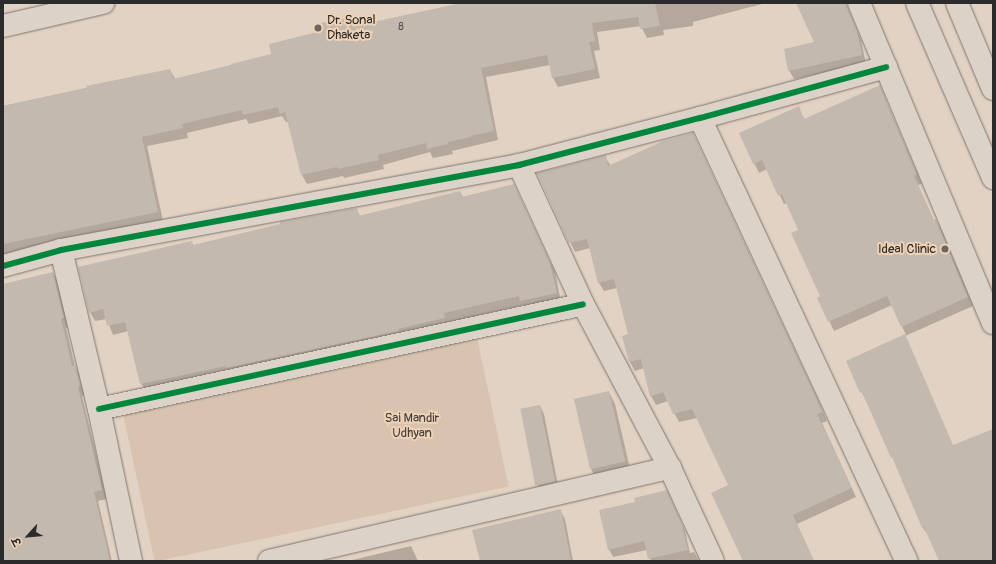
<!DOCTYPE html>
<html>
<head>
<meta charset="utf-8">
<style>
	body { margin:0 }
	#map { position:relative; width:996px; height:564px; overflow:hidden; background:#e2d2c3; font-family:Pangolin,"Playpen Sans Deva",sans-serif }
	div>[style] { position:absolute }
	.green>* { inset:0; background:#d8c3b0; transform-origin:0 0 }
	.shadow>* { inset:0; background:#0003 }
	.building>* { inset:0; background:#c4b9ae; transform-origin:0 0 }
	.roads { filter:drop-shadow(0 0 1px #7d766f) drop-shadow(0 0 1px #7d766f) }
	.street>* { height:22px; margin:-11px; padding:0 11px; transform-origin:11px; border-radius:11px; background:#ddd2c8 }
	.secondary>* { height:22px; margin:-11px; padding:0 11px; transform-origin:11px; border-radius:11px; background:#ddd2c8 }
	.cycleway>* { height:6px; margin:-3px; padding:0 3px; transform-origin:3px; border-radius:3px; background:#00873e }
	.dots>* { width:11px; height:11px; translate:-50% -50%; box-sizing:border-box; border:2px solid #efd2b6; border-radius:50% }
	span { translate:-50% -50%; white-space:nowrap; text-align:center; line-height:1.15; -webkit-text-stroke:4px #efd2b6; paint-order:stroke }
	.number-label { font-size:11px; color:#514e4c }
	.number-label span { -webkit-text-stroke-width:0 }
	.poi-label { font-size:13px; color:#2b2b2b }
	.left { translate:0 -50%; text-align:left }
	.right { translate:-100% -50%; text-align:right }
	.park-label { font-size:13px; color:#44403d }
	.frame { position:absolute; inset:0; border:4px solid #2b2b2b; pointer-events:none }
	.north { position:absolute; left:8px; top:516px; width:40px; height:40px; -webkit-text-stroke:3px #efd2b6; paint-order:stroke; rotate:243deg; font-size:11px; font-weight:700; line-height:16px; text-align:center; color:#2b2b2b }
	.north::after { content:''; display:block; margin:auto; width:14px; height:18px; background:#2b2b2b; clip-path:polygon(50% 0,100% 100%,50% 72%,0 100%) }
</style>
</head>
<body>
<div id="map">
	<div class="green">
		<div style="left:476px;top:333px;width:157px;height:362px;rotate:78deg"></div>
	</div>
	<div class="shadow">
		<div style="clip-path:polygon(467px 3px,766px 3px,693px 22px,693px 26px,663px 30px,664px 35px,647px 38px,641px 26px,597px 32px,600px 50px,594px 51px,600px 78px,558px 87px,553px 78px,550px 65px,486px 77px,498px 140px,452px 151px,453px 154px,433px 158px,430px 152px,383px 165px,384px 169px,344px 178px,343px 176px,307px 184px,302px 175px,289px 122px,286px 122px,282px 116px,249px 124px,246px 119px,187px 133px,188px 138px,147px 146px,163px 221px,3px 258px,3px 106px,170px 70px,175px 79px,273px 55px,348px 19px,353px 27px)"></div>
		<div style="clip-path:polygon(798px 3px,846px 3px,861px 40px,866px 64px,794px 79px,789px 70px,816px 43px)"></div>
		<div style="clip-path:polygon(879px 86px,922px 184px,918px 185px,934px 221px,935px 220px,941px 229px,973px 306px,905px 336px,953px 446px,993px 430px,993px 561px,940px 561px,929px 536px,923px 528px,897px 465px,847px 361px,906px 335px,892px 305px,834px 331px,818px 298px,821px 297px,799px 231px,787px 203px,784px 204px,767px 169px,759px 173px,740px 134px,798px 108px,805px 120px)"></div>
		<div style="clip-path:polygon(697px 143px,819px 402px,827px 421px,822px 423px,856px 497px,797px 524px,814px 561px,744px 561px,729px 486px,697px 418px,679px 422px,668px 401px,656px 405px,651px 396px,644px 368px,635px 371px,630px 362px,623px 337px,629px 335px,617px 288px,604px 291px,599px 283px,590px 248px,575px 252px,538px 174px,605px 157px,611px 166px)"></div>
		<div style="clip-path:polygon(514px 186px,555px 272px,561px 302px,526px 310px,524px 305px,146px 392px,141px 383px,128px 331px,113px 335px,107px 319px,95px 321px,90px 312px,191px 242px,194px 246px,356px 209px,360px 216px,460px 192px,463px 197px)"></div>
		<div style="clip-path:polygon(53px 273px,58px 282px,69px 327px,66px 328px,75px 367px,80px 375px,85px 395px,82px 396px,107px 499px,98px 501px,112px 561px,3px 561px,3px 285px)"></div>
		<div style="clip-path:polygon(609px 392px,615px 404px,631px 473px,597px 480px,591px 469px)"></div>
		<div style="clip-path:polygon(540px 406px,544px 414px,559px 490px,543px 494px,538px 486px)"></div>
		<div style="clip-path:polygon(671px 500px,685px 531px,690px 553px,694px 552px,699px 561px,651px 561px,647px 550px,613px 557px,609px 549px)"></div>
		<div style="clip-path:polygon(560px 510px,565px 519px,573px 561px,481px 561px)"></div>
		<div style="clip-path:polygon(411px 546px,418px 561px,348px 561px)"></div>
	</div>
	<div class="building">
		<div style="clip-path:polygon(461px 3px,655px 3px,660px 26px,640px 29px,638px 17px,592px 23px,595px 41px,589px 42px,595px 69px,552px 78px,547px 55px,481px 68px,494px 131px,471px 136px,471px 137px,448px 142px,448px 144px,427px 149px,426px 143px,378px 155px,379px 160px,338px 169px,337px 167px,301px 175px,285px 112px,280px 114px,278px 107px,243px 115px,242px 110px,182px 124px,183px 128px,142px 137px,158px 212px,3px 244px,3px 106px,87px 88px,86px 86px,170px 69px,173px 79px,231px 65px,231px 64px,271px 54px,269px 44px,317px 32px,315px 24px,348px 18px,350px 27px)"></div>
		<div style="clip-path:polygon(796px 3px,846px 3px,857px 30px,862px 55px,788px 71px,784px 49px,814px 42px)"></div>
		<div style="clip-path:polygon(880px 85px,917px 174px,914px 176px,933px 220px,936px 219px,968px 297px,901px 327px,887px 296px,828px 322px,817px 298px,820px 296px,791px 233px,798px 230px,782px 194px,778px 196px,762px 160px,753px 164px,739px 133px,799px 106px,804px 119px)"></div>
		<div style="clip-path:polygon(693px 133px,814px 392px,823px 412px,817px 414px,852px 488px,793px 515px,814px 561px,743px 561px,711px 493px,728px 485px,692px 409px,673px 414px,663px 392px,650px 397px,641px 359px,629px 362px,622px 336px,628px 334px,614px 279px,598px 283px,587px 239px,569px 243px,537px 173px,606px 155px,608px 166px,663px 141px)"></div>
		<div style="clip-path:polygon(514px 184px,550px 262px,557px 293px,520px 301px,519px 296px,444px 313px,445px 318px,398px 329px,399px 331px,226px 368px,226px 366px,140px 384px,125px 322px,107px 326px,103px 309px,89px 313px,78px 267px,192px 241px,193px 245px,280px 224px,280px 222px,357px 208px,359px 216px,460px 191px,462px 197px)"></div>
		<div style="clip-path:polygon(53px 272px,64px 318px,61px 319px,72px 366px,76px 366px,81px 386px,78px 387px,102px 490px,94px 492px,110px 561px,3px 561px,3px 284px)"></div>
		<div style="clip-path:polygon(905px 334px,953px 445px,993px 429px,993px 561px,939px 561px,924px 527px,922px 528px,892px 457px,891px 458px,862px 392px,860px 393px,846px 361px)"></div>
		<div style="left:609px;top:391px;width:72px;height:36px;rotate:77deg"></div>
		<div style="left:540px;top:405px;width:78px;height:20px;rotate:79deg"></div>
		<div style="clip-path:polygon(667px 490px,681px 521px,688px 550px,648px 559px,644px 541px,608px 550px,599px 510px,635px 502px,634px 498px)"></div>
		<div style="clip-path:polygon(561px 509px,571px 561px,480px 561px,472px 530px)"></div>
	</div>
	<div class="roads">
		<div class="street">
			<div style="left:859px;top:3px;width:347px;rotate:67.3deg"></div>
			<div style="left:700px;top:118px;width:489px;rotate:65deg"></div>
			<div style="left:519px;top:165px;width:153px;rotate:65.3deg"></div>
			<div style="left:583px;top:304px;width:186px;rotate:62.1deg"></div>
			<div style="left:670px;top:468px;width:102px;rotate:65.2deg"></div>
			<div style="left:61px;top:250px;width:163px;rotate:76.6deg"></div>
			<div style="left:99px;top:409px;width:155px;rotate:78.1deg"></div>
			<div style="left:3px;top:266px;width:60px;rotate:-15.4deg"></div>
			<div style="left:61px;top:250px;width:466px;rotate:-10.5deg"></div>
			<div style="left:519px;top:165px;width:187px;rotate:-14.6deg"></div>
			<div style="left:700px;top:118px;width:193px;rotate:-15.3deg"></div>
			<div style="left:99px;top:409px;width:495px;rotate:-12.2deg"></div>
			<div style="left:269px;top:561px;width:412px;rotate:-13.1deg"></div>
		</div>
		<div class="secondary">
			<div style="left:917px;top:3px;width:191px;rotate:66.5deg"></div>
			<div style="left:957px;top:3px;width:93px;rotate:67.3deg"></div>
			<div style="left:3px;top:26px;width:103px;rotate:-13deg"></div>
		</div>
	</div>
	<div class="cycleway">
		<div style="left:3px;top:266px;width:60px;rotate:-15.4deg"></div>
		<div style="left:61px;top:250px;width:466px;rotate:-10.5deg"></div>
		<div style="left:519px;top:165px;width:187px;rotate:-14.6deg"></div>
		<div style="left:700px;top:118px;width:193px;rotate:-15.3deg"></div>
		<div style="left:99px;top:409px;width:495px;rotate:-12.2deg"></div>
	</div>
	<div class="dots">
		<div style="left:318px;top:28px;background:#6b6560"></div>
		<div style="left:945px;top:249px;background:#6b6560"></div>
	</div>
	<div class="number-label">
		<span style="left:401px;top:27px">8</span>
	</div>
	<div class="poi-label">
		<span class="left" style="left:327px;top:28px">Dr. Sonal<br>Dhaketa</span>
		<span class="right" style="left:936px;top:249px">Ideal Clinic</span>
	</div>
	<div class="park-label">
		<span style="left:412px;top:426px">Sai Mandir<br>Udhyan</span>
	</div>
	<div class="frame"></div>
	<div class="north">उ</div>
</div>
</body>
</html>
